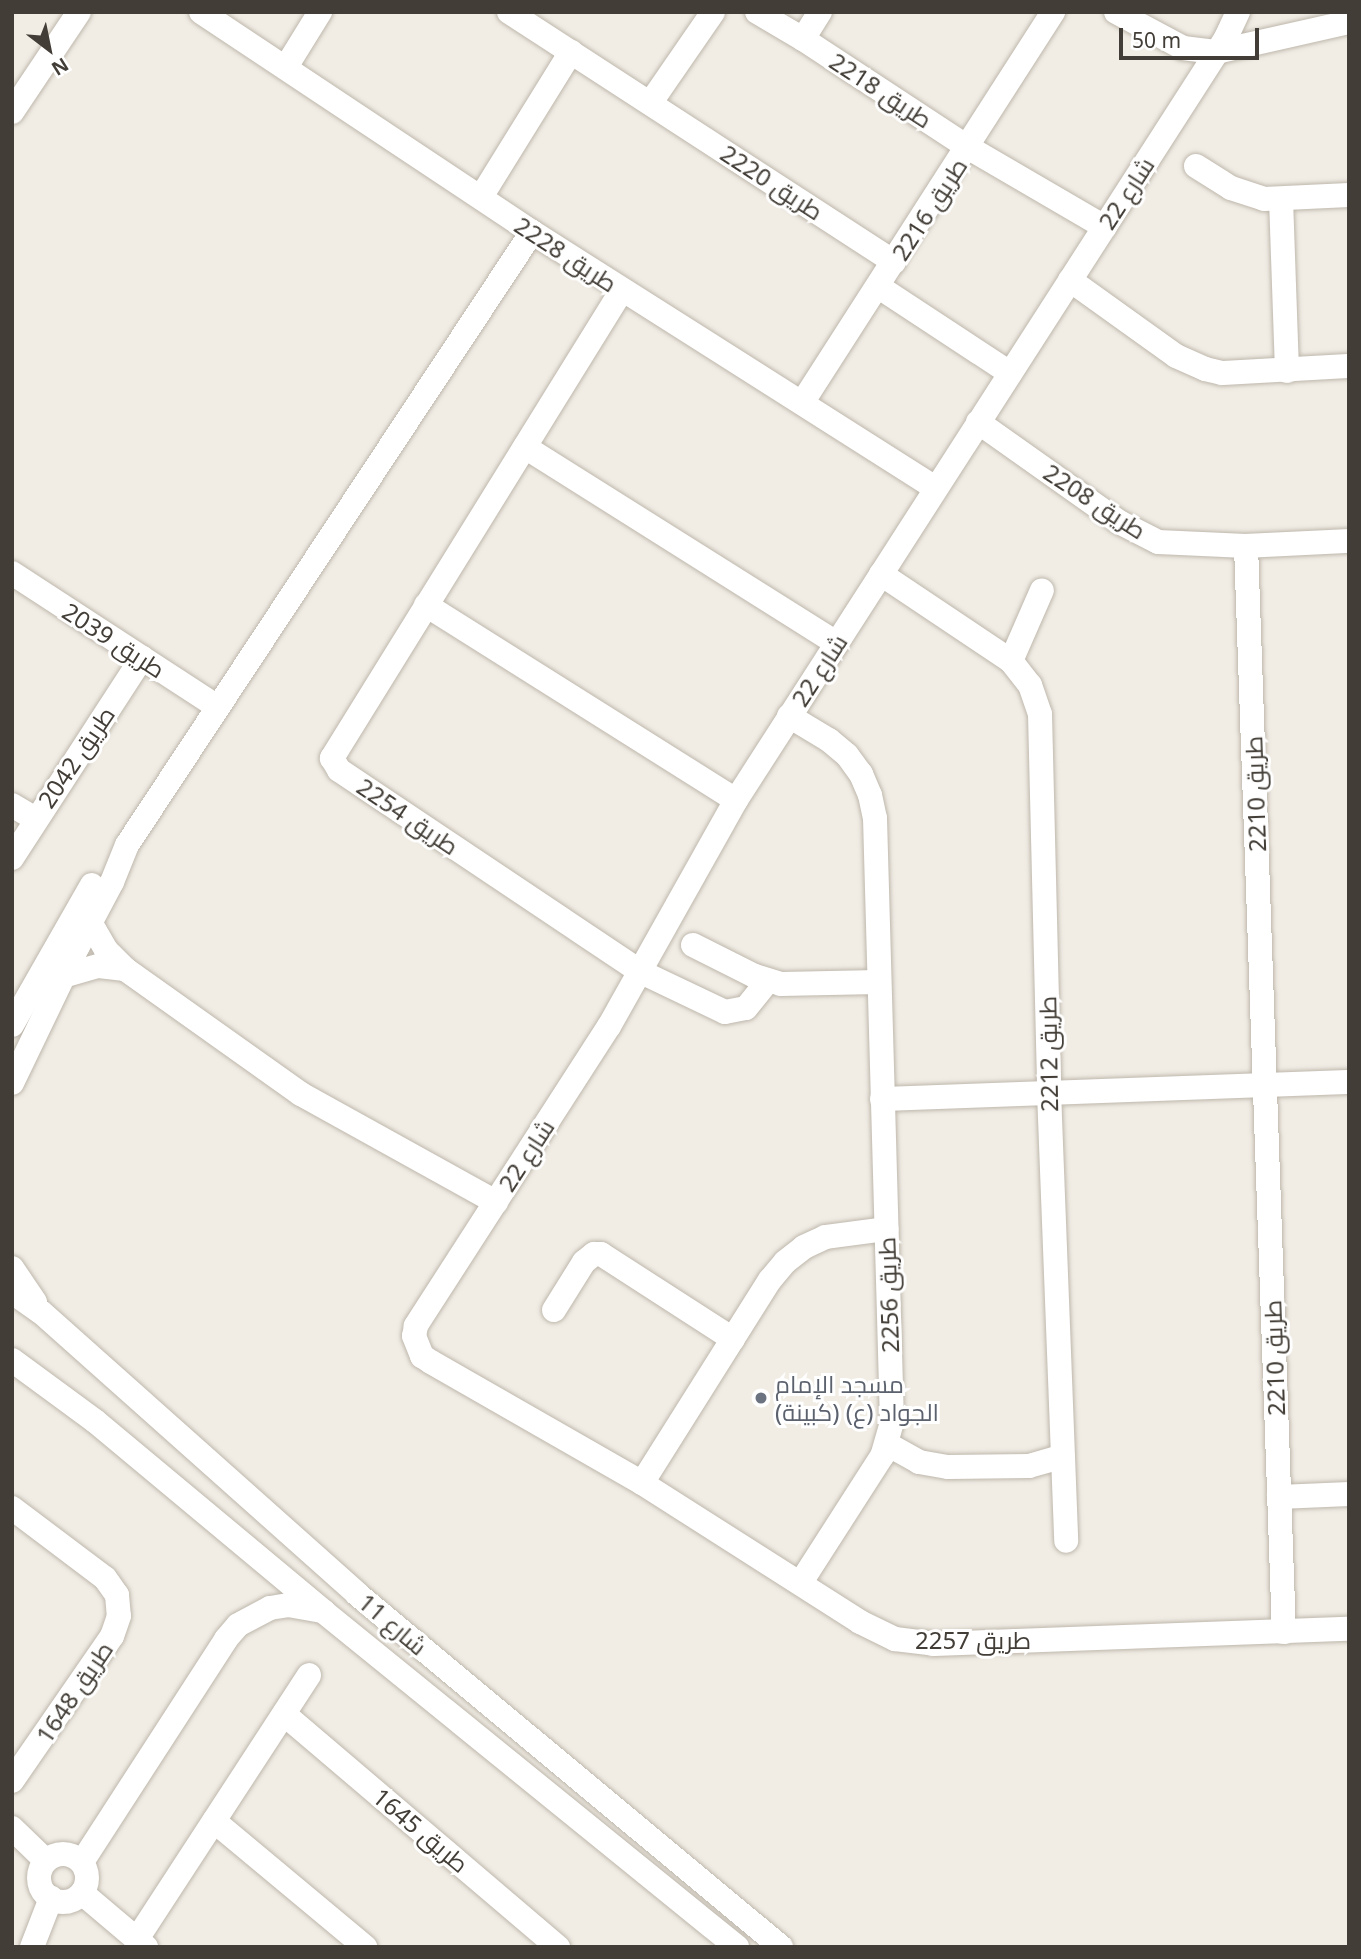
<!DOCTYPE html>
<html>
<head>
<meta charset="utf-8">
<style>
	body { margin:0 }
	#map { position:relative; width:1361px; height:1959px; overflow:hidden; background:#f1ede5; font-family:"Noto Sans",Cairo,sans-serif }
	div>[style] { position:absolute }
	.roads { filter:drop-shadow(0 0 2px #beb7ac) drop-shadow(0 0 2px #beb7ac) }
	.minor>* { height:24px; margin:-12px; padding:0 12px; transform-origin:12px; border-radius:12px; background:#fff }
	.minor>.ring { margin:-12px; padding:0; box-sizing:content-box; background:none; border:24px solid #fff; border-radius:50% }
	.dots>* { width:19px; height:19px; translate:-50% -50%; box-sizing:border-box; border:4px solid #fff; border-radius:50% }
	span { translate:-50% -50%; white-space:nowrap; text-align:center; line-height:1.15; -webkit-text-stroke:6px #fff; paint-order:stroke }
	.street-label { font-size:24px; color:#423d36 }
	.worship-label { font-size:24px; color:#5b616d }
	.left { translate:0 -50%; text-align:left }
	.frame { position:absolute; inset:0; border:14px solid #423d36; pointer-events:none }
	.north { position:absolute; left:14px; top:14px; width:70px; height:70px; -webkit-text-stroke:5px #fff; paint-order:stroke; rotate:148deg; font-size:19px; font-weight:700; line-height:28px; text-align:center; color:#423d36 }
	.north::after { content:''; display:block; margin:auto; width:24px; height:32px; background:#423d36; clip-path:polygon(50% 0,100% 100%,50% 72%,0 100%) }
	.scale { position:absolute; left:1119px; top:28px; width:140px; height:32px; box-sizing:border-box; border:4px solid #423d36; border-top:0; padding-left:9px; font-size:21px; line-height:24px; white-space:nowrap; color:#423d36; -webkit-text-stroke:5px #fff; paint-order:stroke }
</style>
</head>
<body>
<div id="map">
	<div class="roads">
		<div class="minor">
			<div style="left:201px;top:12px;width:397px;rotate:33.6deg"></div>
			<div style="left:532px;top:232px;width:477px;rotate:32.4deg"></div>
			<div style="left:509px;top:12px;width:459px;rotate:33deg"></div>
			<div style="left:757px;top:12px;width:53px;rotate:30.4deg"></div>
			<div style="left:803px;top:39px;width:199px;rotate:33.3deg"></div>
			<div style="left:969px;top:148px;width:157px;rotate:30.2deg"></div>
			<div style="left:1116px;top:12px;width:76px;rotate:28.2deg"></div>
			<div style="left:1183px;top:48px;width:33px;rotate:7deg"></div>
			<div style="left:1216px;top:52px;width:136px;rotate:-12.7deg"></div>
			<div style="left:1238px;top:12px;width:29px;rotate:115deg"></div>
			<div style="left:1226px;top:38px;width:906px;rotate:122.74deg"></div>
			<div style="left:736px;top:800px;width:259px;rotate:119.3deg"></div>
			<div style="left:609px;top:1026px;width:357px;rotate:122.8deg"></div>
			<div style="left:416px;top:1326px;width:10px;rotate:101deg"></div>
			<div style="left:414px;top:1336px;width:22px;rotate:68deg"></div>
			<div style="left:422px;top:1356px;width:11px;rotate:34deg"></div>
			<div style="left:431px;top:1362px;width:243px;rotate:29.8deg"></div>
			<div style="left:642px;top:1483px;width:259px;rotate:32.5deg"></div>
			<div style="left:860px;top:1622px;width:39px;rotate:26deg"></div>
			<div style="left:895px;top:1639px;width:38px;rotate:7deg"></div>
			<div style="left:933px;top:1644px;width:416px;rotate:-2.1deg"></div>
			<div style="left:803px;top:39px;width:32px;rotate:-58deg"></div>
			<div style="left:286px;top:67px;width:65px;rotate:-58.3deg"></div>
			<div style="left:651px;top:102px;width:109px;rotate:-55.4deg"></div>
			<div style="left:12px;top:112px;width:120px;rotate:-56.2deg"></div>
			<div style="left:1196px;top:166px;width:41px;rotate:32.2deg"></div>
			<div style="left:1231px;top:188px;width:35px;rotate:18deg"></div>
			<div style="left:1264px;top:199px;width:85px;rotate:-2.7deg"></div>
			<div style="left:481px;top:197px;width:171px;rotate:-58.2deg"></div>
			<div style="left:1281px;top:199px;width:172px;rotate:88deg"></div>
			<div style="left:1070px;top:280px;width:130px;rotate:35.6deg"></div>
			<div style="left:1176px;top:356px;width:32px;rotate:24deg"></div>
			<div style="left:1205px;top:369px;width:17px;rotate:13deg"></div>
			<div style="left:1222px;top:373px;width:127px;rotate:-3.2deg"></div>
			<div style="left:879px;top:287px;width:157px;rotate:33.3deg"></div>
			<div style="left:622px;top:290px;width:551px;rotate:121.78deg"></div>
			<div style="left:332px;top:758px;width:14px;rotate:60deg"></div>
			<div style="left:339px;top:770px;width:361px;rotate:33.8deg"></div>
			<div style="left:639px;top:971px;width:95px;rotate:25.5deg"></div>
			<div style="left:725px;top:1012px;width:21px;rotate:-11deg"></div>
			<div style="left:746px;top:1008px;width:35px;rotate:-51deg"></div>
			<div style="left:802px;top:403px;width:465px;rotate:-57.3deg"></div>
			<div style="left:978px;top:422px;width:173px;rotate:35.3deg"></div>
			<div style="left:1119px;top:522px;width:44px;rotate:27.1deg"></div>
			<div style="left:1158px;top:542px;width:88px;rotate:2.6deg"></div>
			<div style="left:1246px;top:546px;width:103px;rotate:-2.8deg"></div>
			<div style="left:525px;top:447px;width:368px;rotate:32.2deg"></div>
			<div style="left:1246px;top:546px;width:1087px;rotate:88deg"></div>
			<div style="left:12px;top:573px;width:244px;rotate:33.1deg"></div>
			<div style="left:881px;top:574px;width:156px;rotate:33.8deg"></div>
			<div style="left:1011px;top:661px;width:31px;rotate:52deg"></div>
			<div style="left:1030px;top:685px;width:31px;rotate:71deg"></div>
			<div style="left:1040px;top:714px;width:378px;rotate:88.6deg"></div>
			<div style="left:1049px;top:1092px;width:449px;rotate:87.8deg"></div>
			<div style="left:426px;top:605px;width:366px;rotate:32.2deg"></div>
			<div style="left:1011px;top:661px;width:77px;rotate:-66.4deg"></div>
			<div style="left:789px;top:716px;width:47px;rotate:31deg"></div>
			<div style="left:829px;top:740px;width:23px;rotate:40deg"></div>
			<div style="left:847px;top:755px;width:24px;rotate:54deg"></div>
			<div style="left:861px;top:774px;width:23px;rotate:67deg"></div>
			<div style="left:870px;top:795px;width:24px;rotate:78deg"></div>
			<div style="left:875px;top:818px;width:604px;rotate:88.39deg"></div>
			<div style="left:892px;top:1422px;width:35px;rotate:106deg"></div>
			<div style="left:882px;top:1456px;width:150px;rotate:122.7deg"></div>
			<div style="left:12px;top:805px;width:27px;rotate:31deg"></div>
			<div style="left:12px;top:858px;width:239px;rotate:-57deg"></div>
			<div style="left:90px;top:922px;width:32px;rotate:60deg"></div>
			<div style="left:106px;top:950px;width:27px;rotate:45deg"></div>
			<div style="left:125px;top:969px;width:216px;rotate:35.4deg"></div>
			<div style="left:301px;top:1094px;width:223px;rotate:29deg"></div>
			<div style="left:693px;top:945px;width:69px;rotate:26.6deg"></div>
			<div style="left:755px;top:976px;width:27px;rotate:17deg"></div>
			<div style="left:781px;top:984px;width:98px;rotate:-1.2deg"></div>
			<div style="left:63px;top:976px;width:37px;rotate:-16deg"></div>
			<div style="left:99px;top:966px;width:26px;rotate:7deg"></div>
			<div style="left:12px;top:1025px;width:161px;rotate:-60.3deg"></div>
			<div style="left:12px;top:1083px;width:152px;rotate:-64.3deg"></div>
			<div style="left:78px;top:946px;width:72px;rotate:-62deg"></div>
			<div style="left:112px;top:882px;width:40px;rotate:-68deg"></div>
			<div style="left:127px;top:845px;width:735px;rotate:-56.55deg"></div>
			<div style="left:882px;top:1099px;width:467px;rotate:-2.1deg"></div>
			<div style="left:12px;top:1268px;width:41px;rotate:55.9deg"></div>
			<div style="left:12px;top:1292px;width:35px;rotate:35deg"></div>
			<div style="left:41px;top:1312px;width:424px;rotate:41.7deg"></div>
			<div style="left:357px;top:1594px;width:552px;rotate:39.78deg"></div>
			<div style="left:554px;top:1310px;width:57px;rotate:-58deg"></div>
			<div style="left:584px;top:1262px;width:13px;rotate:-39deg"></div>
			<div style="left:594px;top:1254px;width:7px"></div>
			<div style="left:601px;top:1254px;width:157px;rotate:32.8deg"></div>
			<div style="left:12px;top:1360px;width:103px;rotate:36.3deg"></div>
			<div style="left:95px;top:1421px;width:298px;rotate:39.8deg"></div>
			<div style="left:324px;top:1612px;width:532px;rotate:39.05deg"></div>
			<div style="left:887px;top:1444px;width:37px;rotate:29deg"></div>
			<div style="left:919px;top:1462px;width:29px;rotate:10deg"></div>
			<div style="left:948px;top:1467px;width:81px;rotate:-0.7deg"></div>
			<div style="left:1029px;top:1466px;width:35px;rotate:-16deg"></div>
			<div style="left:642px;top:1483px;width:240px;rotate:-57.8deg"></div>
			<div style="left:770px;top:1280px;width:23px;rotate:-50deg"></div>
			<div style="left:785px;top:1262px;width:24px;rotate:-38deg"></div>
			<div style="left:804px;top:1247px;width:23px;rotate:-25deg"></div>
			<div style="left:825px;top:1237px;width:62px;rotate:-7.5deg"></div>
			<div style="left:1279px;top:1497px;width:70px;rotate:-2.5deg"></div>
			<div style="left:12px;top:1508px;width:116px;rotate:37deg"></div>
			<div style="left:105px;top:1578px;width:21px;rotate:55deg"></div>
			<div style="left:117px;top:1595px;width:21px;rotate:85deg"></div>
			<div style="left:119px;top:1616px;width:21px;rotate:109deg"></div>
			<div style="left:112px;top:1636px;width:176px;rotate:124.6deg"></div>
			<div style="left:284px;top:1714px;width:360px;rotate:40.4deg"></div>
			<div style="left:214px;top:1821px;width:197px;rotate:39.8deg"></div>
			<div style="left:12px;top:1828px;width:47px;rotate:44.1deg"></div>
			<div class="ring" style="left:39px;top:1854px;width:24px;height:24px"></div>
			<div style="left:82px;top:1862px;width:265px;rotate:-57.1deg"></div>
			<div style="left:226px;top:1639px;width:18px;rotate:-49deg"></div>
			<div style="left:238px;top:1625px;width:36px;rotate:-28deg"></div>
			<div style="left:270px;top:1608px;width:18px;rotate:-9deg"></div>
			<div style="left:288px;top:1605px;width:36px;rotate:10deg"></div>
			<div style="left:82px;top:1893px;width:84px;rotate:40.2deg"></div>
			<div style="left:137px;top:1939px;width:315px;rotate:-56.9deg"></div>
			<div style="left:32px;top:1947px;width:53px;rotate:-68.8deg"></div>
		</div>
	</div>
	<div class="dots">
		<div style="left:761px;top:1398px;background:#6b7280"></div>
	</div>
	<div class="street-label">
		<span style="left:881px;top:90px;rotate:33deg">طريق 2218</span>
		<span style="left:772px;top:182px;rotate:33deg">طريق 2220</span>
		<span style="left:1126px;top:193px;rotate:-57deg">شارع 22</span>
		<span style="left:929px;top:209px;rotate:-57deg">طريق 2216</span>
		<span style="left:566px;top:254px;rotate:33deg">طريق 2228</span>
		<span style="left:1095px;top:501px;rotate:33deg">طريق 2208</span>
		<span style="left:114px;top:640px;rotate:33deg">طريق 2039</span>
		<span style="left:819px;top:670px;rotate:-57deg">شارع 22</span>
		<span style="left:76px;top:757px;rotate:-56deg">طريق 2042</span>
		<span style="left:1255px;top:794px;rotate:-92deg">طريق 2210</span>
		<span style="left:408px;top:816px;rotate:34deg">طريق 2254</span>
		<span style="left:1048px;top:1054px;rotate:-91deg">طريق 2212</span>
		<span style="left:526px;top:1155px;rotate:-57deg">شارع 22</span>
		<span style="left:888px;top:1295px;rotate:-92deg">طريق 2256</span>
		<span style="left:1274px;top:1358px;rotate:-92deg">طريق 2210</span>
		<span style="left:393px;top:1624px;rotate:40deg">شارع 11</span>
		<span style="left:973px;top:1640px">طريق 2257</span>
		<span style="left:74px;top:1692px;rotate:-56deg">طريق 1648</span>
		<span style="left:421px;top:1830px;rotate:40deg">طريق 1645</span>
	</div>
	<div class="worship-label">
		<span class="left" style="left:775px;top:1398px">مسجد الإمام<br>الجواد (ع) (كبينة)</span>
	</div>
	<div class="frame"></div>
	<div class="north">N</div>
	<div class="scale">50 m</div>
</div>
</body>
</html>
